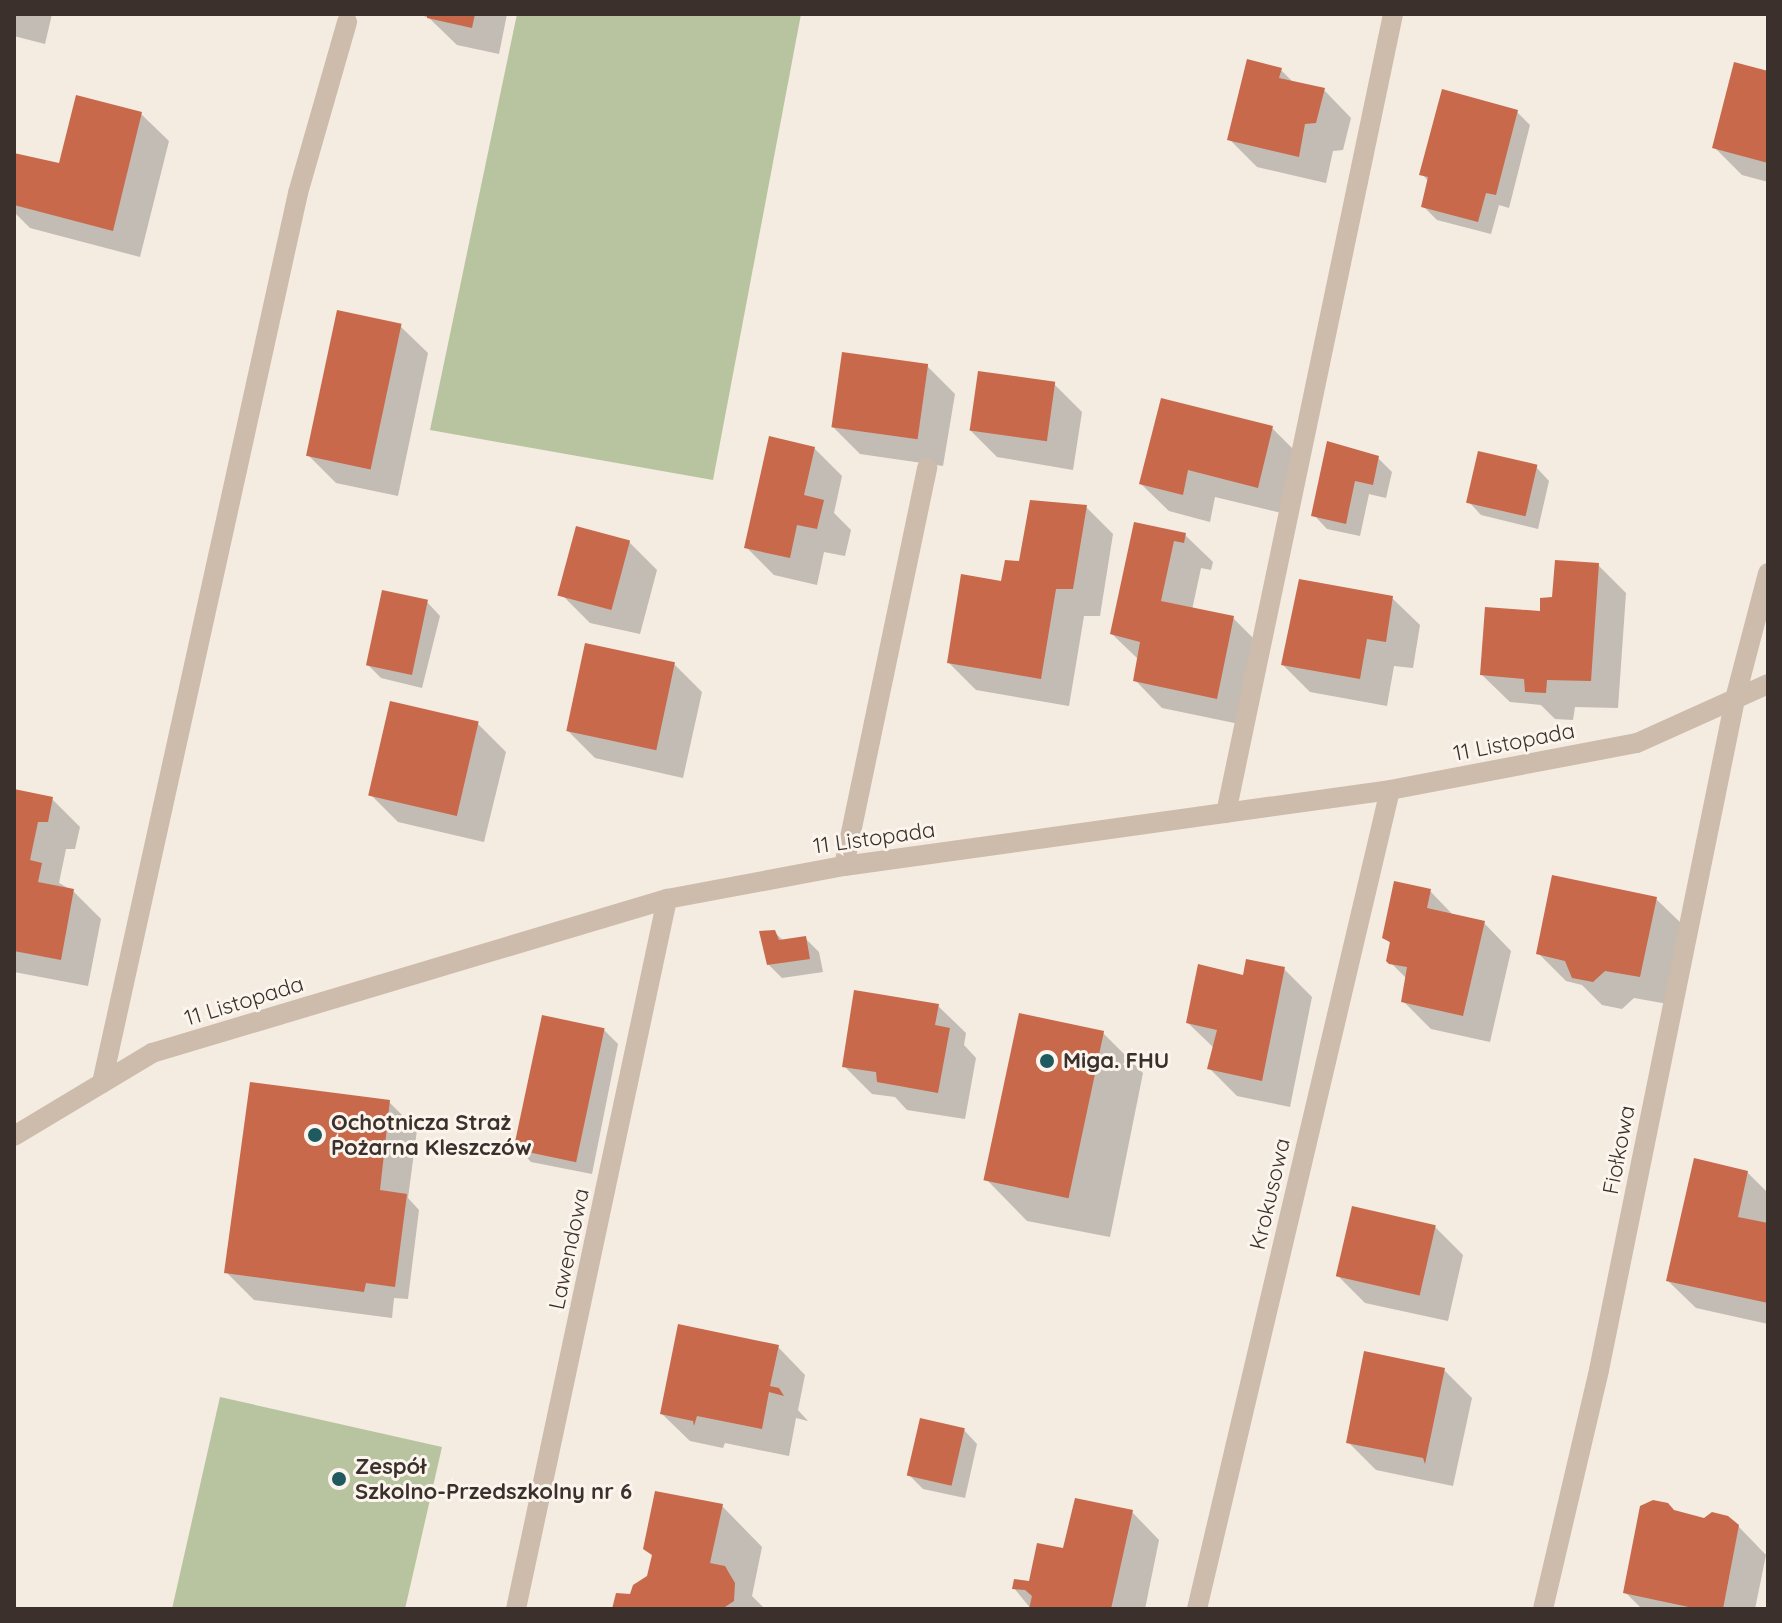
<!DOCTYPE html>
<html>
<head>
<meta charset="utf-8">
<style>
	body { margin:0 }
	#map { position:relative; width:1782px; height:1623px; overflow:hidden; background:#f4ebe1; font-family:Quicksand,sans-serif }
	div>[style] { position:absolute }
	.green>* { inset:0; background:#b8c4a0 }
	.shadow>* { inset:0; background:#0003 }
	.building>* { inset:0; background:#c8694b; transform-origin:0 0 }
	.minor>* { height:20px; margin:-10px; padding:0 10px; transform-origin:10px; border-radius:10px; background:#cdbbac }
	.dots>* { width:22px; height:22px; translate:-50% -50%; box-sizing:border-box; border:4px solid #fbf5ee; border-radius:50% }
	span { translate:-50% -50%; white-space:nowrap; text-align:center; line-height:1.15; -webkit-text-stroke:6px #fbf5ee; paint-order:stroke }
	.street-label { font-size:22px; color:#3b302b }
	.poi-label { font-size:22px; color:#3b302b; font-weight:700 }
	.left { translate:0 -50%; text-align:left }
	.frame { position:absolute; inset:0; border:16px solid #3b302b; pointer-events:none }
</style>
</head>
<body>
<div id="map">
	<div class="green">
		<div style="clip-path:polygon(517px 14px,801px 14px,713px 480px,430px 430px)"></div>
		<div style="clip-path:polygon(220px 1397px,442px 1447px,405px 1609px,172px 1609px)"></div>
	</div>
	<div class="shadow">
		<div style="clip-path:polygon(14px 14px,52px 14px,45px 44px,14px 36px)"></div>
		<div style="clip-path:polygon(418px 14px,507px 14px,499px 54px,457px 45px,429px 18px)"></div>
		<div style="clip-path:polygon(1281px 70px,1295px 84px,1324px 90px,1351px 118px,1343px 150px,1333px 151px,1326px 183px,1257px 167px,1229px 139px)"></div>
		<div style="clip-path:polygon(1768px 74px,1768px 182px,1742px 175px,1714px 147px)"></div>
		<div style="clip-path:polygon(1517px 112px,1530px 125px,1509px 208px,1499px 205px,1491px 234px,1437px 220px,1423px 206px,1429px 182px,1422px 174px)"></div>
		<div style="clip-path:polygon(141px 114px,169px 141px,140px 257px,30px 228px,14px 212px,14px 155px,60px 166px)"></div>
		<div style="clip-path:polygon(400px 326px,428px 353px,398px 496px,336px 483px,308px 455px)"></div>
		<div style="clip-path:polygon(927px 366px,955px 394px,943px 466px,860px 454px,832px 426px)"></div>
		<div style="clip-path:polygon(1054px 384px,1082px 412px,1073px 470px,997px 457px,969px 429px)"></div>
		<div style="clip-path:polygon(1272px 428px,1300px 456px,1286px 514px,1215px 497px,1210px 522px,1169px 511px,1141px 484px)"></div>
		<div style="clip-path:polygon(814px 448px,842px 476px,834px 513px,851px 530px,845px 556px,824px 552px,817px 585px,774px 575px,746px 547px)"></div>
		<div style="clip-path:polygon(1378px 458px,1392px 472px,1386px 498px,1369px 494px,1360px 536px,1327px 529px,1314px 515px)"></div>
		<div style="clip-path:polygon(1536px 467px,1549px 481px,1538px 529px,1481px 515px,1468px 501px)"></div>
		<div style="clip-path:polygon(1086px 507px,1113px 534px,1100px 616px,1084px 616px,1069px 706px,976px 690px,949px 663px,1003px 583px)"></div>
		<div style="clip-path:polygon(1136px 524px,1185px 535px,1213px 562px,1211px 570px,1201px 568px,1192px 610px,1233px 618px,1261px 646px,1244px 725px,1162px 708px,1135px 680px,1139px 660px,1112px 634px)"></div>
		<div style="clip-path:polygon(629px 542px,657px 570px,640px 634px,590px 623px,562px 595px)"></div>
		<div style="clip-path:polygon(1598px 565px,1626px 593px,1618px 708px,1575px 707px,1573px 720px,1555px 719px,1541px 705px,1510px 702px,1482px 675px,1554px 599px)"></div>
		<div style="clip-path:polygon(1392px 598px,1420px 625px,1413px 668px,1394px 666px,1387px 706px,1310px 692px,1283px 665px)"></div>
		<div style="clip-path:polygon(427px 602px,440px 616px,422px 688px,381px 678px,368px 665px)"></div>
		<div style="clip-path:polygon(674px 664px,702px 692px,683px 778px,595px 758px,567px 730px)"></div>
		<div style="clip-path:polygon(478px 724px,506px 752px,484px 842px,398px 822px,370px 794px)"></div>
		<div style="clip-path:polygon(14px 791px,52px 799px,80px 827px,75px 849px,66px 849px,59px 883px,73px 891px,101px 919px,88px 986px,14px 972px)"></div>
		<div style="clip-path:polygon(1430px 891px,1455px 917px,1484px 923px,1511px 951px,1490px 1042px,1431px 1029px,1403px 1001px,1407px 979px,1388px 960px,1392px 945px,1384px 937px)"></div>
		<div style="clip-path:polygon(1656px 899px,1684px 926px,1668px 1004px,1634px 998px,1622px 1009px,1602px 1005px,1582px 985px,1566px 981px,1538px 953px)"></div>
		<div style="clip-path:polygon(774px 932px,784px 941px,805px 938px,819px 952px,823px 972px,782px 978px,768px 964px)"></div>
		<div style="clip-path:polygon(1284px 969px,1312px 997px,1290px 1107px,1237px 1096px,1210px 1069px,1215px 1049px,1188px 1023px,1245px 977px)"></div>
		<div style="clip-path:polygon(938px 1006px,966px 1033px,964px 1045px,976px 1058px,965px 1119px,907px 1110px,895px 1097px,872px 1094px,844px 1066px)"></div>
		<div style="clip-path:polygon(604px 1030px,618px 1044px,592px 1174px,531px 1162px,518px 1148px)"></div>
		<div style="clip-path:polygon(1103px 1033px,1143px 1073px,1110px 1237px,1027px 1221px,987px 1180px)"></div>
		<div style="clip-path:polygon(389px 1102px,417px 1130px,408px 1198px,419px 1210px,408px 1299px,394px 1298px,392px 1318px,254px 1300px,226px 1272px)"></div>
		<div style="clip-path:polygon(1747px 1172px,1768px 1193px,1768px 1324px,1696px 1308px,1668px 1281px)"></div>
		<div style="clip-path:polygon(1435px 1227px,1463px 1255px,1448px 1321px,1365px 1303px,1337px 1275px)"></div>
		<div style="clip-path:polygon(778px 1347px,805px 1375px,798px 1410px,808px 1421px,796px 1418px,789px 1456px,725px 1443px,723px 1448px,690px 1441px,662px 1414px)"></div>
		<div style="clip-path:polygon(1444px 1370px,1472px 1398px,1453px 1486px,1376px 1470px,1348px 1442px)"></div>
		<div style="clip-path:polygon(964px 1430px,977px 1444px,965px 1498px,923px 1489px,910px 1476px)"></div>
		<div style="clip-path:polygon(722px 1506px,762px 1547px,752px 1596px,765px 1609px,614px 1609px,649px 1577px,654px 1557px,646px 1549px)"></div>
		<div style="clip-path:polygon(1132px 1512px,1159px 1540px,1145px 1609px,1031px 1609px,1014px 1588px,1030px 1584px,1065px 1551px)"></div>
		<div style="clip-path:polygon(1675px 1513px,1738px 1526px,1766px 1555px,1755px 1609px,1642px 1609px,1625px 1592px)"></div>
	</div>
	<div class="building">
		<div style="clip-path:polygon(427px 14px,475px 14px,472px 28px,427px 18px)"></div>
		<div style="clip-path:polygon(1247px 59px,1282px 68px,1279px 78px,1325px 88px,1316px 123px,1305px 124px,1299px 157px,1227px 140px)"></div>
		<div style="clip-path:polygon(1734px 62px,1768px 71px,1768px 163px,1712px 148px)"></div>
		<div style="clip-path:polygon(1442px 89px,1518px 110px,1496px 195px,1486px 193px,1478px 222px,1421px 207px,1428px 177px,1419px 175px)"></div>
		<div style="clip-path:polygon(76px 95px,142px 112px,113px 231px,14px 205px,14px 153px,59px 163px)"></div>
		<div style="left:337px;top:310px;width:66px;height:149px;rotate:12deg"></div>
		<div style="left:842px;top:352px;width:87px;height:76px;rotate:8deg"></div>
		<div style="left:978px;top:371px;width:78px;height:60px;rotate:8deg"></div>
		<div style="clip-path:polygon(1161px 398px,1273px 426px,1258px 488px,1188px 470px,1183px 495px,1139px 484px)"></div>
		<div style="clip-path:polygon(769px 436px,815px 447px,804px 495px,824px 500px,817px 529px,797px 525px,790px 558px,744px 548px)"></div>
		<div style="clip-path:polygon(1327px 441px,1379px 456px,1373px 485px,1355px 481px,1346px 524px,1311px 516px)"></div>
		<div style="left:1478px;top:451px;width:61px;height:53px;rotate:13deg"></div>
		<div style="clip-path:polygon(1030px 500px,1087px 505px,1073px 589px,1056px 589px,1041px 679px,947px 663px,961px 574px,1001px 581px,1005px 560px,1019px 561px)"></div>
		<div style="clip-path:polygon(1134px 522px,1186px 533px,1184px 543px,1174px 541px,1161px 601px,1234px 616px,1217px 699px,1133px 681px,1140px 642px,1110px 634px)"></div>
		<div style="left:576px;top:526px;width:56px;height:72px;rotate:15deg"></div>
		<div style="clip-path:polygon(1555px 560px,1599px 563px,1591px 681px,1547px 680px,1546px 693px,1525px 692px,1524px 679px,1480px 675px,1485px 607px,1540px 611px,1540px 598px,1552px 597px)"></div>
		<div style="clip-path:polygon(1299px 579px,1393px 596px,1386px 642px,1367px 639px,1360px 679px,1281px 665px)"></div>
		<div style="left:382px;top:590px;width:47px;height:77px;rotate:12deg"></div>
		<div style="left:585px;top:643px;width:92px;height:90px;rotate:12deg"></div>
		<div style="left:390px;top:701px;width:91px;height:97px;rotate:13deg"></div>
		<div style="clip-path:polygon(14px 789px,53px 797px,48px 822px,38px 822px,30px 860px,42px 863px,38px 882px,74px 889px,61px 960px,14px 951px)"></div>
		<div style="clip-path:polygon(1552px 875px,1657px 897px,1640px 977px,1605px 971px,1593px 982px,1572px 978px,1565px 961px,1536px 954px)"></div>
		<div style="clip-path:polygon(1394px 881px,1431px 889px,1427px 908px,1485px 921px,1463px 1016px,1401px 1002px,1407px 967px,1389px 964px,1386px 961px,1390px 942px,1382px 938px)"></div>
		<div style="clip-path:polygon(775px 930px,779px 940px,806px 936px,810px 959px,767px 965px,759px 931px)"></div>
		<div style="clip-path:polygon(1246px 959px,1285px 967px,1262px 1081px,1207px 1069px,1217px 1030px,1186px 1023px,1198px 964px,1243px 975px)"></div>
		<div style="clip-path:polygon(854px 990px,939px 1004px,935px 1025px,950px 1028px,938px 1093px,877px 1082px,876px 1072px,842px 1067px)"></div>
		<div style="left:1019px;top:1013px;width:87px;height:171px;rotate:12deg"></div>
		<div style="left:542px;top:1015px;width:64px;height:137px;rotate:12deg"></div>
		<div style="clip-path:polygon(250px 1082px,390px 1100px,380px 1190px,407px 1194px,395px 1287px,366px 1283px,364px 1292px,224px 1273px)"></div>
		<div style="clip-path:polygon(1694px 1158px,1748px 1171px,1738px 1217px,1768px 1223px,1768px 1303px,1666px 1281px)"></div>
		<div style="left:1352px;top:1206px;width:86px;height:72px;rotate:13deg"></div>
		<div style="clip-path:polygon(678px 1324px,779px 1345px,770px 1386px,779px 1388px,784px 1396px,769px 1392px,762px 1429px,697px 1416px,694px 1426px,693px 1421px,660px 1414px)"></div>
		<div style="clip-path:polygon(1364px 1351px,1445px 1368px,1425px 1464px,1423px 1458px,1346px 1443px)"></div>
		<div style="left:920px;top:1418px;width:46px;height:59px;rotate:13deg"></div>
		<div style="clip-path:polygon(655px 1491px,723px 1504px,710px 1563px,725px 1566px,735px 1583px,734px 1601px,722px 1609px,612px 1609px,616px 1593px,630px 1594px,633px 1585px,647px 1576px,652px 1555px,643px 1549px)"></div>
		<div style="clip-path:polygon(1075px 1498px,1133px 1510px,1111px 1609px,1029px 1609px,1032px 1596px,1025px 1590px,1012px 1589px,1014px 1579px,1029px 1581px,1037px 1543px,1063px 1548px)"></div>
		<div style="clip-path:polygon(1653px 1500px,1668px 1503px,1674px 1510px,1704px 1518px,1712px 1512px,1728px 1516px,1739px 1525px,1723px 1609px,1698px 1609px,1623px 1593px,1640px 1506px)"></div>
	</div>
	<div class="minor">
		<div style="left:1226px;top:813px;width:816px;rotate:-78.19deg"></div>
		<div style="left:844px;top:866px;width:407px;rotate:-78.2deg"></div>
		<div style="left:102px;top:1083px;width:911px;rotate:-77.58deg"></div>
		<div style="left:298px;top:193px;width:178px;rotate:-74deg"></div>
		<div style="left:14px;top:1136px;width:161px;rotate:-31deg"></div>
		<div style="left:152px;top:1053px;width:538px;rotate:-16.65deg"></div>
		<div style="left:667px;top:899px;width:180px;rotate:-10.6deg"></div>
		<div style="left:844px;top:866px;width:551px;rotate:-7.92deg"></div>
		<div style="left:1390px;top:790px;width:251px;rotate:-10.8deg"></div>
		<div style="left:1637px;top:743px;width:144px;rotate:-24.2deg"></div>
		<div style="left:516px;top:1609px;width:726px;rotate:-77.99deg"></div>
		<div style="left:1197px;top:1609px;width:841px;rotate:-76.74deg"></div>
		<div style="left:1543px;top:1609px;width:245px;rotate:-76.8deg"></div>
		<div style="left:1599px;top:1370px;width:685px;rotate:-78.54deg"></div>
		<div style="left:1735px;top:699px;width:130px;rotate:-75.3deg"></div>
	</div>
	<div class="dots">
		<div style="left:1047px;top:1061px;background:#1f5a5e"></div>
		<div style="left:315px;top:1135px;background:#1f5a5e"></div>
		<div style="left:339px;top:1479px;background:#1f5a5e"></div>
	</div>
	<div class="street-label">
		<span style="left:1514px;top:742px;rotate:-11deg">11 Listopada</span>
		<span style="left:874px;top:838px;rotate:-8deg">11 Listopada</span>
		<span style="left:244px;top:1001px;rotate:-17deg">11 Listopada</span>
		<span style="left:1619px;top:1150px;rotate:-79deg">Fiołkowa</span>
		<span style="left:1270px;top:1194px;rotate:-77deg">Krokusowa</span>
		<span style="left:569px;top:1249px;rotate:-78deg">Lawendowa</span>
	</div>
	<div class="poi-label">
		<span class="left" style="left:1063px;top:1061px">Miga. FHU</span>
		<span class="left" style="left:331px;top:1135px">Ochotnicza Straż<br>Pożarna Kleszczów</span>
		<span class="left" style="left:355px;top:1479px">Zespół<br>Szkolno-Przedszkolny nr 6</span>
	</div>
	<div class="frame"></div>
</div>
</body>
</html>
